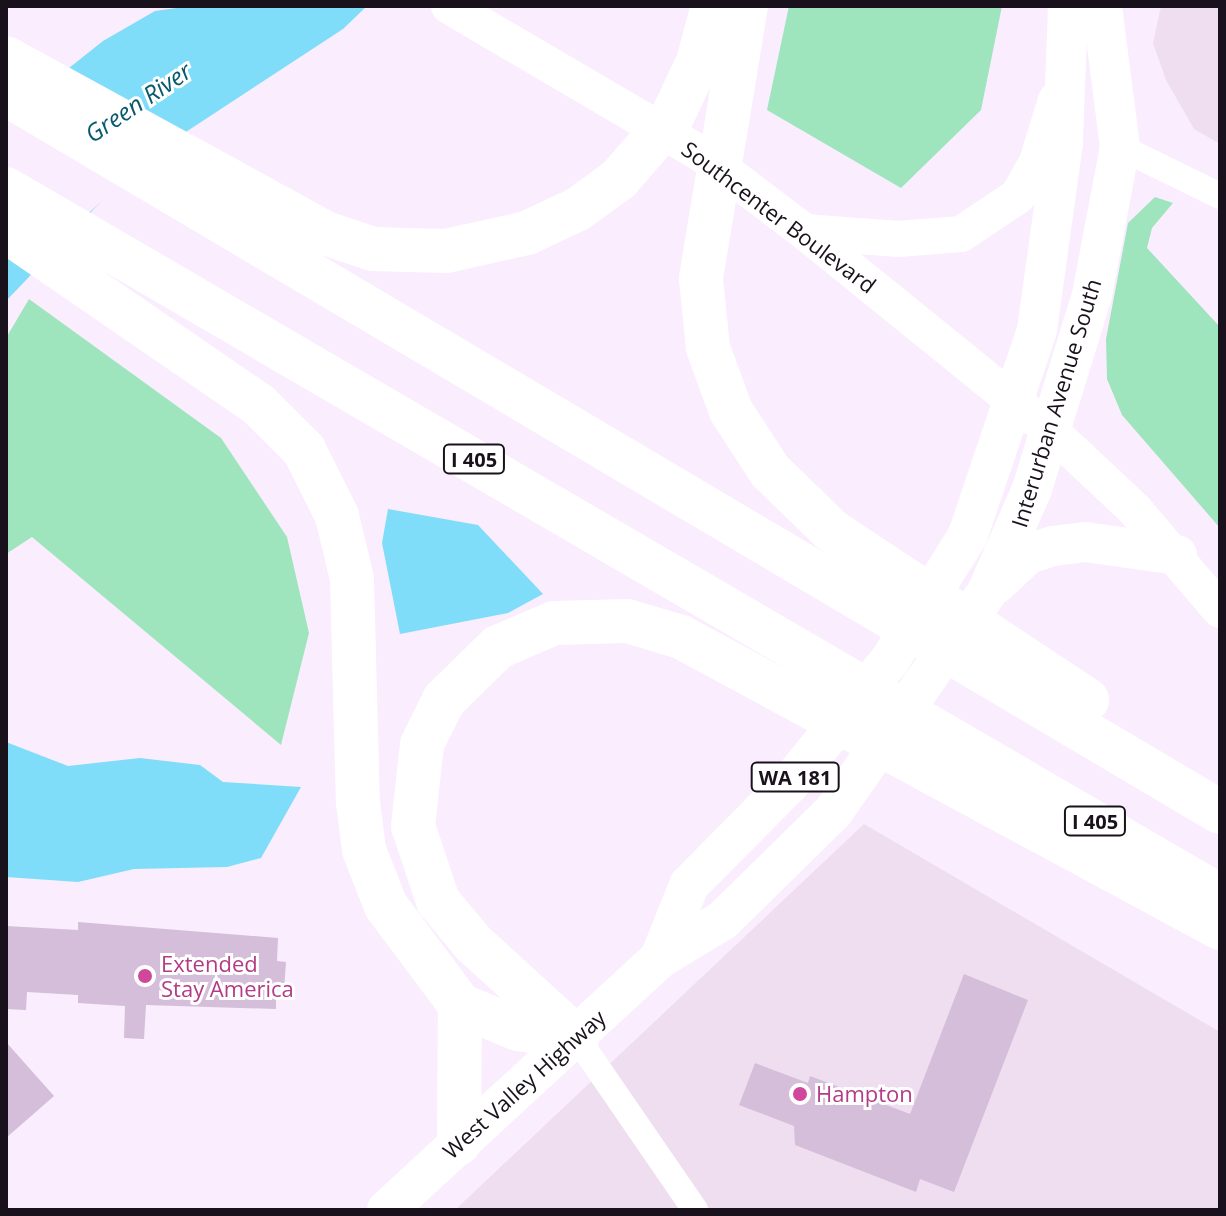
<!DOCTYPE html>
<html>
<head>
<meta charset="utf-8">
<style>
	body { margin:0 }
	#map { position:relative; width:1226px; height:1216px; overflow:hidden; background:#faedfe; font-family:"Open Sans",sans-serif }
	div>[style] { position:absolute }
	.commercial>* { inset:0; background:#efdef0 }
	.green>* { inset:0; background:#9ee5bd }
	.water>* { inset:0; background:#7fddf9 }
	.pier>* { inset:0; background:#faedfe }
	.building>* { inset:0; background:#d4bed9 }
	.street>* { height:26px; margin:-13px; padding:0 13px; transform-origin:13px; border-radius:13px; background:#fff }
	.secondary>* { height:36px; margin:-18px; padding:0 18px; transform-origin:18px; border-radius:18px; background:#fff }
	.primary>* { height:40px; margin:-20px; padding:0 20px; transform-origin:20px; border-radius:20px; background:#fff }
	.highway>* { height:44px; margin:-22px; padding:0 22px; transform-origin:22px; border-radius:22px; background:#fff }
	.dots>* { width:22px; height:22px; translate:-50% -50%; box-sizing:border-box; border:4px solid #fff; border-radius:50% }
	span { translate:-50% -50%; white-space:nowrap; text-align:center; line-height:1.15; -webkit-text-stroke:6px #fff; paint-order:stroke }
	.shield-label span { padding:2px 6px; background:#fff; border:2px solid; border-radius:6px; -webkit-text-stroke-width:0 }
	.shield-label { font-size:20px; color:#19111b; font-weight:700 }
	.street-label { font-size:22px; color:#19111b }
	.hotel-label { font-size:22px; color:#b23c85 }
	.left { translate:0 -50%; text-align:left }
	.water-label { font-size:24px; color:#07596d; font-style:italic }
	.frame { position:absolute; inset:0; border:8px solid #19111b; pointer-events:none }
</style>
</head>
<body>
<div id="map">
	<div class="commercial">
		<div style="clip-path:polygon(1161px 6px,1220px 6px,1220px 144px,1194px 129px,1166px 80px,1153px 43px)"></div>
		<div style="clip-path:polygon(864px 824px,1220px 1032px,1220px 1210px,455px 1210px)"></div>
	</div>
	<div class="green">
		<div style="clip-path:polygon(789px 6px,1002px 6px,981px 110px,901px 188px,767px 110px)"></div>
		<div style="clip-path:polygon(1155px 197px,1173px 203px,1152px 228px,1147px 248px,1220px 327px,1220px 528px,1122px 415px,1107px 379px,1106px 339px,1128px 223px)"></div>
		<div style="clip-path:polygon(29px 299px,221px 438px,287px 537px,309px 633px,281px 745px,32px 537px,6px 554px,6px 338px)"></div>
	</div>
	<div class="water">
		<div style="clip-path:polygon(191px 6px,367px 6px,343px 29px,137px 164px,6px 301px,6px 118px,103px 41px,155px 11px)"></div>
		<div style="clip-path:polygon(388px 509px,478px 525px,543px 594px,508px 613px,400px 634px,382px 543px)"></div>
		<div style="clip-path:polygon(6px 742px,68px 766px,140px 758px,200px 765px,223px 782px,301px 787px,261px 858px,227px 867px,134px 869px,78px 882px,6px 877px)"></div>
	</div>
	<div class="pier">
		<div style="clip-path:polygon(6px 113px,140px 167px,82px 219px,6px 249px)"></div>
	</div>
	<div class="building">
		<div style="clip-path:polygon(78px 922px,278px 938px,277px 961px,286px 962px,284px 990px,276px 990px,276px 1009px,146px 1005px,144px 1039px,124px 1038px,125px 1006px,78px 1003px,78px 995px,27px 992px,26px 1010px,6px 1009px,6px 926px,78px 930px)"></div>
		<div style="clip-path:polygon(964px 974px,1028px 1000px,954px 1192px,920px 1179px,916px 1192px,795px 1145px,794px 1126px,739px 1105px,755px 1063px,808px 1083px,810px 1076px,910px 1114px)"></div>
		<div style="clip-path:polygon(6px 1042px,54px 1096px,6px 1138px)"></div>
	</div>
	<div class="street">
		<div style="left:1120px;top:147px;width:111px;rotate:26.1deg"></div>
		<div style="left:577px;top:1038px;width:209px;rotate:55.5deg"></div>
	</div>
	<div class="secondary">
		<div style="left:449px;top:6px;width:298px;rotate:30.4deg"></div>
		<div style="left:706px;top:157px;width:124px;rotate:37.1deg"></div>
		<div style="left:805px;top:232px;width:316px;rotate:39deg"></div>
		<div style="left:1051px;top:431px;width:115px;rotate:43.2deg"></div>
		<div style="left:1135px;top:510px;width:131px;rotate:49.6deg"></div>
		<div style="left:805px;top:232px;width:94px;rotate:4.3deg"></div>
		<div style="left:899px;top:239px;width:62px;rotate:-4.6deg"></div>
		<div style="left:961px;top:234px;width:69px;rotate:-33.7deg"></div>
		<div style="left:1018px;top:196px;width:39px;rotate:-61deg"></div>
		<div style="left:1037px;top:162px;width:65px;rotate:-73deg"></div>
	</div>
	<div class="primary">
		<div style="left:996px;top:584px;width:44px;rotate:-43.2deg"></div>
		<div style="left:1028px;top:554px;width:26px;rotate:-18deg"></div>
		<div style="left:1053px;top:546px;width:32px;rotate:-7deg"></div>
		<div style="left:1085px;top:542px;width:93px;rotate:8deg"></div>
		<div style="left:660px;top:958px;width:79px;rotate:-68.3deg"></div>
		<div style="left:689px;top:885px;width:142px;rotate:-45.3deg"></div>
		<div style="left:789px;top:784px;width:160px;rotate:-50.8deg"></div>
		<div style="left:890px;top:660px;width:147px;rotate:-58deg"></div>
		<div style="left:968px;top:535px;width:216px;rotate:-71.4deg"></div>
		<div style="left:1037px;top:330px;width:190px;rotate:-82.1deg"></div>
		<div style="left:1063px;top:142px;width:136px;rotate:-87.9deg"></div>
		<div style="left:387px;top:1210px;width:372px;rotate:-42.7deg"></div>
		<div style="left:660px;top:958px;width:74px;rotate:-31.1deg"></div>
		<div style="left:723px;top:920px;width:154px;rotate:-44.5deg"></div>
		<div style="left:833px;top:812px;width:269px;rotate:-55deg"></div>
		<div style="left:987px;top:592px;width:112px;rotate:-66.4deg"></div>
		<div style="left:1032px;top:489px;width:203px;rotate:-72.8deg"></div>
		<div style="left:1092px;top:295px;width:151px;rotate:-79.3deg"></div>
		<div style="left:1120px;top:147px;width:142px;rotate:-97.3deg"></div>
	</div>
	<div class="highway">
		<div style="left:746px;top:6px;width:277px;rotate:99.4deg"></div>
		<div style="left:701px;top:279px;width:69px;rotate:84.2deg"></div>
		<div style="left:708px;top:348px;width:67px;rotate:69.9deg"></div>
		<div style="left:731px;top:411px;width:72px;rotate:57deg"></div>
		<div style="left:770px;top:471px;width:86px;rotate:44.1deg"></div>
		<div style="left:832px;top:531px;width:306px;rotate:33.5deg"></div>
		<div style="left:6px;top:58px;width:364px;rotate:28.7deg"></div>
		<div style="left:325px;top:233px;width:51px;rotate:18.4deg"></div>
		<div style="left:373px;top:249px;width:73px;rotate:1.6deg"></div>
		<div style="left:446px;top:251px;width:83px;rotate:-12.5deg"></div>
		<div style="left:527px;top:233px;width:56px;rotate:-25.2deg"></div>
		<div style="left:578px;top:209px;width:51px;rotate:-36.2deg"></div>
		<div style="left:619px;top:179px;width:79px;rotate:-49.1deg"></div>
		<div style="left:671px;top:119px;width:63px;rotate:-64.7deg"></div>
		<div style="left:698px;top:62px;width:58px;rotate:-75deg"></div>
		<div style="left:6px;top:94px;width:1410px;rotate:30.6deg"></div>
		<div style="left:6px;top:189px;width:1405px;rotate:30.22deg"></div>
		<div style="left:6px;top:231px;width:307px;rotate:34.5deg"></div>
		<div style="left:259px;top:405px;width:64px;rotate:45deg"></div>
		<div style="left:304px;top:450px;width:74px;rotate:63.4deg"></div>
		<div style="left:337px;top:516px;width:65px;rotate:76.6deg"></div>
		<div style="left:352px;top:579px;width:223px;rotate:88.5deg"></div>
		<div style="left:358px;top:802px;width:48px;rotate:82.9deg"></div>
		<div style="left:364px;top:850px;width:60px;rotate:68.6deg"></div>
		<div style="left:386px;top:906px;width:124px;rotate:53.2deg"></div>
		<div style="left:460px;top:1005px;width:63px;rotate:22.5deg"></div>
		<div style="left:518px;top:1029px;width:60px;rotate:8.7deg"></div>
		<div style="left:577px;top:1038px;width:141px;rotate:-137.6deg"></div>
		<div style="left:473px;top:943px;width:55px;rotate:-129.8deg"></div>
		<div style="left:438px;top:901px;width:79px;rotate:-108.4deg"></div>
		<div style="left:413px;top:826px;width:82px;rotate:-83.7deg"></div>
		<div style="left:422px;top:744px;width:49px;rotate:-63.4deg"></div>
		<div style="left:444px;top:700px;width:76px;rotate:-44.5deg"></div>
		<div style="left:498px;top:647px;width:61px;rotate:-23.2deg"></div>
		<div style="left:554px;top:623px;width:73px;rotate:-1.6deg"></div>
		<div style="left:627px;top:621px;width:56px;rotate:16.5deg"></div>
		<div style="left:681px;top:637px;width:613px;rotate:28.36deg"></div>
		<div style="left:459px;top:1143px;width:138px;rotate:-89.6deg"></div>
	</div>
	<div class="dots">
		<div style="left:145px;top:976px;background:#d1479c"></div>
		<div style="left:800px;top:1094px;background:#d1479c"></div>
	</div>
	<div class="shield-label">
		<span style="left:474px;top:459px">I 405</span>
		<span style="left:795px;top:777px">WA 181</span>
		<span style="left:1095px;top:821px">I 405</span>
	</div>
	<div class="street-label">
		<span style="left:779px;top:217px;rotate:37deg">Southcenter Boulevard</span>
		<span style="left:1056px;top:403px;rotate:-73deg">Interurban Avenue South</span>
		<span style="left:524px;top:1084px;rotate:-42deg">West Valley Highway</span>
	</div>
	<div class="hotel-label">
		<span class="left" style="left:161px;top:976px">Extended<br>Stay America</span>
		<span class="left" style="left:816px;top:1094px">Hampton</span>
	</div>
	<div class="water-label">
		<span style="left:138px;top:102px;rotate:-34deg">Green River</span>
	</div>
	<div class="frame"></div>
</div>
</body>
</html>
